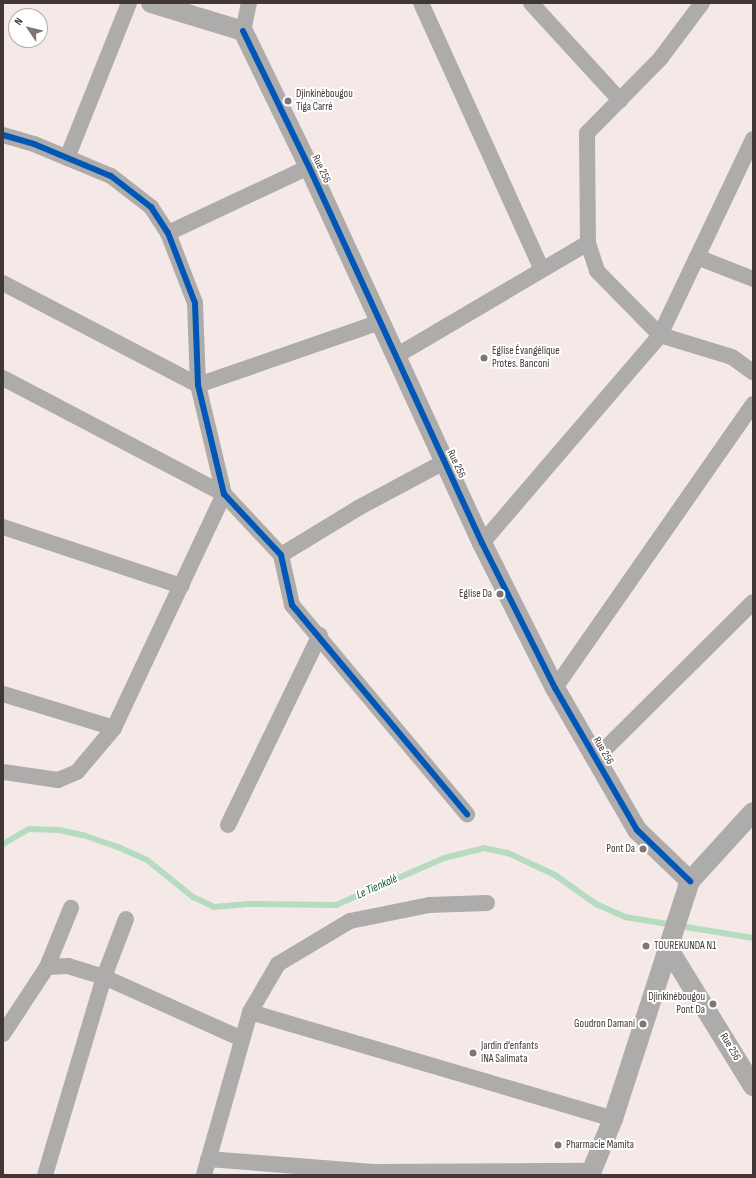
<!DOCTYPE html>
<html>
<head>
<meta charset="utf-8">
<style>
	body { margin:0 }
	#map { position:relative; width:756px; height:1178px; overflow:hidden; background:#f5e9e7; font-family:"Sofia Sans Condensed",sans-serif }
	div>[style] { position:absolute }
	.stream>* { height:6px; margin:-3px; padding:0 3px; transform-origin:3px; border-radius:3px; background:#b5dcbf }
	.minor>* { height:16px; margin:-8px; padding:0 8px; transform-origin:8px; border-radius:8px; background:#adacaa }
	.tertiary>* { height:20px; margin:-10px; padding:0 10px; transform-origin:10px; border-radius:10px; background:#adacaa }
	.cycleway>* { height:6px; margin:-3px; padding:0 3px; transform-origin:3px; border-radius:3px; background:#0057b8 }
	.dots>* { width:11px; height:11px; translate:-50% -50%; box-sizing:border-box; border:2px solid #fff; border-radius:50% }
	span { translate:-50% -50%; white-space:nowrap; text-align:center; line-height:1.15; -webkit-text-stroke:4px #fff; paint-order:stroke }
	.poi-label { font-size:11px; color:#403736 }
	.left { translate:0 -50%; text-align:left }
	.right { translate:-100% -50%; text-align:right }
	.street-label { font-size:11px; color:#403736 }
	.water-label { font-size:12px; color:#105631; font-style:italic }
	.frame { position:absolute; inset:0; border:4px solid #403736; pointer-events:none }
	.north { position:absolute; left:8px; top:8px; width:40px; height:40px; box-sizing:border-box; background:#fff; border:1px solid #b3afaf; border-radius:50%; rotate:305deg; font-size:11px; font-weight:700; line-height:16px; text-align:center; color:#403736 }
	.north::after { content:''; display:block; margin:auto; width:14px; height:18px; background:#7f7574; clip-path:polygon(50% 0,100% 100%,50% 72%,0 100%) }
</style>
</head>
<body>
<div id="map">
	<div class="stream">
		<div style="left:3px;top:844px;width:30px;rotate:-30deg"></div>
		<div style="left:29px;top:829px;width:30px;rotate:2deg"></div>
		<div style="left:59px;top:830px;width:25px;rotate:12deg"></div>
		<div style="left:83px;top:835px;width:37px;rotate:19deg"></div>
		<div style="left:118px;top:847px;width:32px;rotate:24deg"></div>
		<div style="left:147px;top:860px;width:59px;rotate:38.8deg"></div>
		<div style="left:193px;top:897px;width:23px;rotate:25deg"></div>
		<div style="left:214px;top:907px;width:34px;rotate:-5deg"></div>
		<div style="left:248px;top:904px;width:88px;rotate:0.7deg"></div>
		<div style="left:336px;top:905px;width:118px;rotate:-23.5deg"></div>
		<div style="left:444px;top:858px;width:41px;rotate:-14deg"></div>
		<div style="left:484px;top:848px;width:25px;rotate:12deg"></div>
		<div style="left:508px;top:853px;width:52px;rotate:25.1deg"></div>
		<div style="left:555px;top:875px;width:50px;rotate:35.3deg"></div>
		<div style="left:596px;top:904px;width:32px;rotate:24deg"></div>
		<div style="left:625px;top:917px;width:130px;rotate:9.3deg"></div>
	</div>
	<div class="minor">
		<div style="left:421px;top:3px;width:293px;rotate:65.6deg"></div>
		<div style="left:531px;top:3px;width:132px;rotate:47.5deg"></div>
		<div style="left:702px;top:3px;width:70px;rotate:126.9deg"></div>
		<div style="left:660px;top:59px;width:104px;rotate:134.6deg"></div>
		<div style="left:587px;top:133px;width:110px;rotate:89.5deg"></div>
		<div style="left:588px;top:243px;width:29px;rotate:72deg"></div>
		<div style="left:597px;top:271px;width:90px;rotate:45.5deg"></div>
		<div style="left:660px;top:335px;width:75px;rotate:17deg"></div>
		<div style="left:732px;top:357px;width:26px;rotate:36deg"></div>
		<div style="left:243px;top:31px;width:29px;rotate:-78deg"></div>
		<div style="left:3px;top:135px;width:32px;rotate:16deg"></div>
		<div style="left:34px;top:144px;width:83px;rotate:22.6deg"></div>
		<div style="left:111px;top:176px;width:51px;rotate:37.8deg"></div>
		<div style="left:151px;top:207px;width:31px;rotate:57deg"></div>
		<div style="left:168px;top:233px;width:75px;rotate:68.9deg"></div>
		<div style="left:195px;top:303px;width:82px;rotate:87.9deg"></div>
		<div style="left:198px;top:385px;width:112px;rotate:76.6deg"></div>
		<div style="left:224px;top:494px;width:83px;rotate:46.9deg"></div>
		<div style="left:281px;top:555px;width:51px;rotate:77.6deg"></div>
		<div style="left:292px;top:605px;width:273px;rotate:50.1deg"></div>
		<div style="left:67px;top:158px;width:167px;rotate:-68.2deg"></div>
		<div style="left:168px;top:233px;width:156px;rotate:-25.1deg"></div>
		<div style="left:697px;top:257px;width:60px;rotate:21.4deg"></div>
		<div style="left:3px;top:283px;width:220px;rotate:27.6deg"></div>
		<div style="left:198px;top:385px;width:193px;rotate:-19.1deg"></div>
		<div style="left:396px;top:356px;width:223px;rotate:-30.5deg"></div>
		<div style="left:3px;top:378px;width:250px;rotate:27.7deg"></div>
		<div style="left:224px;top:494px;width:259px;rotate:115.2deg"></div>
		<div style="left:114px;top:728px;width:57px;rotate:130.1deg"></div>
		<div style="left:77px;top:772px;width:21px;rotate:157deg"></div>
		<div style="left:58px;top:780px;width:56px;rotate:-171.7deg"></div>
		<div style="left:3px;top:527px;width:188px;rotate:18.3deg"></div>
		<div style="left:482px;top:543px;width:274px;rotate:-49.4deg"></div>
		<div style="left:660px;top:335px;width:217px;rotate:-64.6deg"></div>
		<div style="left:281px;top:555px;width:92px;rotate:-31.3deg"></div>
		<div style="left:360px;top:507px;width:95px;rotate:-28.2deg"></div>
		<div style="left:555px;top:688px;width:346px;rotate:-55.1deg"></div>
		<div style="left:3px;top:694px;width:116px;rotate:17deg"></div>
		<div style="left:596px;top:758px;width:221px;rotate:-44.8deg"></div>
		<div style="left:228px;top:825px;width:211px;rotate:-64.2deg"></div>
		<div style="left:47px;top:967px;width:21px;rotate:-3deg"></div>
		<div style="left:68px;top:966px;width:38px;rotate:17deg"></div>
		<div style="left:104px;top:977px;width:151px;rotate:24.2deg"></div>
		<div style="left:250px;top:1012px;width:378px;rotate:16.4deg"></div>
		<div style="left:3px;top:1034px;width:80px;rotate:-56.7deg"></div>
		<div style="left:47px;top:967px;width:64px;rotate:-67.9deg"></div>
		<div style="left:208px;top:1159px;width:166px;rotate:4.5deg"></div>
		<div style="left:373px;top:1172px;width:219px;rotate:-0.3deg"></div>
		<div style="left:45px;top:1175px;width:207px;rotate:-73.4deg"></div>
		<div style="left:104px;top:977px;width:62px;rotate:-69.2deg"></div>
		<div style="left:204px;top:1175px;width:169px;rotate:-74.2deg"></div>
		<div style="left:250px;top:1012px;width:56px;rotate:-59.7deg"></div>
		<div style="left:278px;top:964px;width:84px;rotate:-30.8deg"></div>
		<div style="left:350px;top:921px;width:81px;rotate:-11.4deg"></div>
		<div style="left:429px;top:905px;width:58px;rotate:-2deg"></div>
	</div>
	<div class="tertiary">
		<div style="left:151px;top:3px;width:96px;rotate:16.9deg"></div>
		<div style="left:243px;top:31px;width:151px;rotate:64.1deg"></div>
		<div style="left:309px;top:167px;width:414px;rotate:65.3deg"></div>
		<div style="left:482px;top:543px;width:162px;rotate:63.3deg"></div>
		<div style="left:555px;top:688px;width:164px;rotate:60deg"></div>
		<div style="left:637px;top:830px;width:74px;rotate:43.9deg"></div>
		<div style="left:668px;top:948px;width:162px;rotate:58.4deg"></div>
		<div style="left:590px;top:1175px;width:61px;rotate:-67.7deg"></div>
		<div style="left:613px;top:1119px;width:250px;rotate:-72.1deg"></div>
		<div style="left:690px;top:881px;width:93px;rotate:-47.6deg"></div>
	</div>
	<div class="cycleway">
		<div style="left:243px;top:31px;width:151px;rotate:64.1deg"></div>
		<div style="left:309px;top:167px;width:414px;rotate:65.3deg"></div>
		<div style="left:482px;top:543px;width:162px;rotate:63.3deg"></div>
		<div style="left:555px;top:688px;width:164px;rotate:60deg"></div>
		<div style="left:637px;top:830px;width:74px;rotate:43.9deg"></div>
		<div style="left:3px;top:135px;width:32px;rotate:16deg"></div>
		<div style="left:34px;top:144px;width:83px;rotate:22.6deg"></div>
		<div style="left:111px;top:176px;width:51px;rotate:37.8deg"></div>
		<div style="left:151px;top:207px;width:31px;rotate:57deg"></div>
		<div style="left:168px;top:233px;width:75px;rotate:68.9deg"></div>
		<div style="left:195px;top:303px;width:82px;rotate:87.9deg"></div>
		<div style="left:198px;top:385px;width:112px;rotate:76.6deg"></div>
		<div style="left:224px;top:494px;width:83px;rotate:46.9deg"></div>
		<div style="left:281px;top:555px;width:51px;rotate:77.6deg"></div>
		<div style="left:292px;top:605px;width:273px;rotate:50.1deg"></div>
	</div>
	<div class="dots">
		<div style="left:288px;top:101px;background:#7f7574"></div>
		<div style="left:484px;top:358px;background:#7f7574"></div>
		<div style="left:500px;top:594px;background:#7f7574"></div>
		<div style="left:643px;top:849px;background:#7f7574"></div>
		<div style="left:646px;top:946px;background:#7f7574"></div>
		<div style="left:713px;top:1004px;background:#7f7574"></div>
		<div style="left:643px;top:1024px;background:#7f7574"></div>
		<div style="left:473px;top:1053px;background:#7f7574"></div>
		<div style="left:558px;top:1145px;background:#7f7574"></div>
	</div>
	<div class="poi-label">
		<span class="left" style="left:296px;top:101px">Djinkinèbougou<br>Tiga Carré</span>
		<span class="left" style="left:492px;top:358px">Eglise Évangélique<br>Protes. Banconi</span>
		<span class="right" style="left:492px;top:594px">Eglise Da</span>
		<span class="right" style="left:635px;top:849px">Pont Da</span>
		<span class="left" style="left:654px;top:946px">TOUREKUNDA N1</span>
		<span class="right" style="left:705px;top:1004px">Djinkinèbougou<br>Pont Da</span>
		<span class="right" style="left:635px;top:1024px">Goudron Damani</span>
		<span class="left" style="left:481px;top:1053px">Jardin d'enfants<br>INA Salimata</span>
		<span class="left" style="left:566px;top:1145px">Pharmacie Mamita</span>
	</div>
	<div class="street-label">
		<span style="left:321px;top:169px;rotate:65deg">Rue 256</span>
		<span style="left:456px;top:464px;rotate:65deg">Rue 256</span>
		<span style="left:603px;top:751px;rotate:60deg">Rue 256</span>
		<span style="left:730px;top:1047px;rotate:59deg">Rue 256</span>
	</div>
	<div class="water-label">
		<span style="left:377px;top:887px;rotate:-24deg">Le Tienkolé</span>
	</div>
	<div class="frame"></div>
	<div class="north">N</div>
</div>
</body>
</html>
